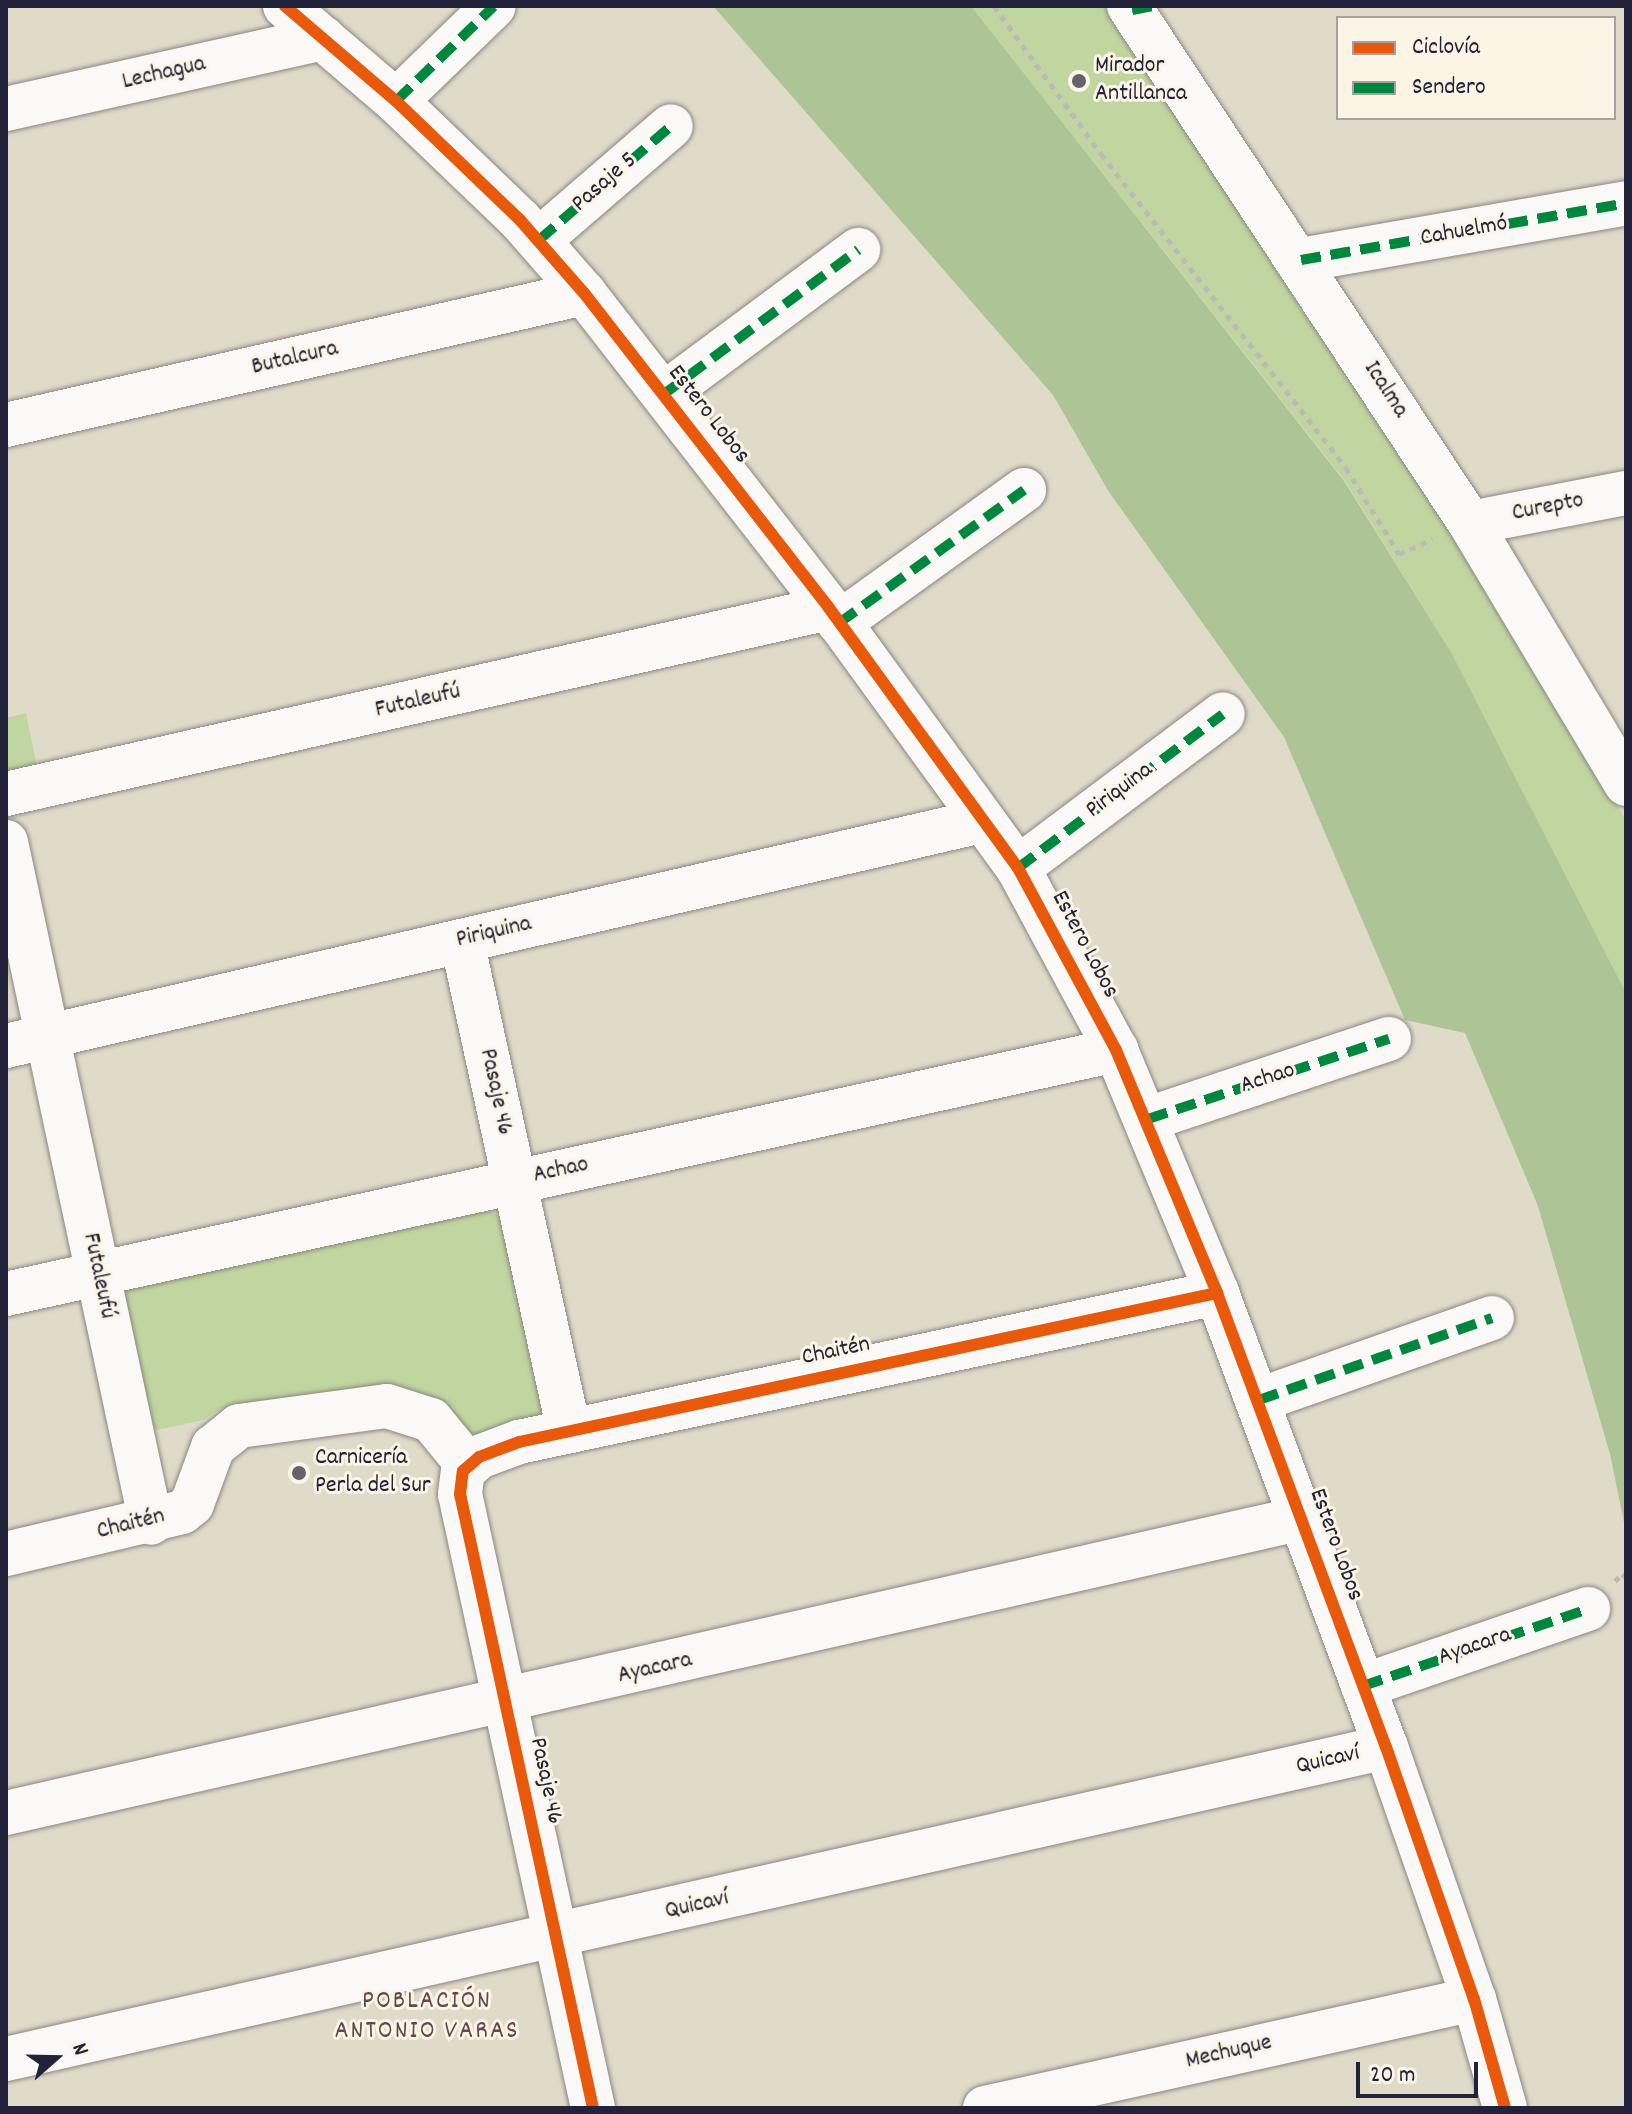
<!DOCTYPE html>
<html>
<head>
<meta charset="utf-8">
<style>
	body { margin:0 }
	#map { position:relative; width:1632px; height:2114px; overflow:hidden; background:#e0dac8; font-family:Dekko,sans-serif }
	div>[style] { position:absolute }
	.green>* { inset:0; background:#c0d59f }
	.forest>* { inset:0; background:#adc595 }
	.path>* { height:5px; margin-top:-2.5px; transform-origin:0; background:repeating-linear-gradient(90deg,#bbbab9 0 6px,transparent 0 12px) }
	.roads { filter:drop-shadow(0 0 2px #8a8782) drop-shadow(0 0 2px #8a8782) }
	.minor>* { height:44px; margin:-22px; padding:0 22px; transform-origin:22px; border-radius:22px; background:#faf9f7 }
	.quiet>* { height:10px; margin-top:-5px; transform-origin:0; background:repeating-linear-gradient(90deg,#00873e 0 20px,transparent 0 30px) }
	.cycleway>* { height:12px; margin:-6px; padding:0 6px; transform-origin:6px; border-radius:6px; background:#e8590c }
	.dots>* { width:22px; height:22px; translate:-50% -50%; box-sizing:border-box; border:4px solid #fcf5e5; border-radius:50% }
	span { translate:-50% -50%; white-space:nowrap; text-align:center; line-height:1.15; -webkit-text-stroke:6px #fcf5e5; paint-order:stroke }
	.poi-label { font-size:24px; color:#22223b }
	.left { translate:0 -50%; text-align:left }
	.street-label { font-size:24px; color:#22223b }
	.neighbourhood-label { font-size:26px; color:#64474f; letter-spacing:2px }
	.frame { position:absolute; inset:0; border:8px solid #22223b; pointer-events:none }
	.legend { position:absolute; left:1336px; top:16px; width:280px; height:104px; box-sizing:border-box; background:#fcf5e5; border:2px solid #a5a1a1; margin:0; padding:10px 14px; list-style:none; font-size:24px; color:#22223b }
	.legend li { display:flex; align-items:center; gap:16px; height:40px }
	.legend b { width:40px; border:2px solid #a5a1a1 }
	.north { position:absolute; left:16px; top:2018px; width:80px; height:80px; -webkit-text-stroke:6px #fcf5e5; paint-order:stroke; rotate:70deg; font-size:22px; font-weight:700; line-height:32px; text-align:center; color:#22223b }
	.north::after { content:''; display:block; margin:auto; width:28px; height:36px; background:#22223b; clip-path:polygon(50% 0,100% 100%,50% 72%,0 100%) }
	.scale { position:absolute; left:1356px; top:2062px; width:122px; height:36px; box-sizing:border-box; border:4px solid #22223b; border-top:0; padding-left:10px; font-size:24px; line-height:28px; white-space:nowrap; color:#22223b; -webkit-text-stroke:6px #fcf5e5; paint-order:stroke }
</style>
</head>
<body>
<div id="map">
	<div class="green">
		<div style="clip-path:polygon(971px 6px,1103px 6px,1116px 22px,1460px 547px,1624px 817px,1626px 993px,1451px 652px,1345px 481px)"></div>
		<div style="clip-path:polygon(26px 713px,37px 768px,6px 773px,6px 718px)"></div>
		<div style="clip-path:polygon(487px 1210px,500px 1216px,543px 1414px,473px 1440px,456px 1424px,222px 1408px,203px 1420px,148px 1432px,119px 1295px,132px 1283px)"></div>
	</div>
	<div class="forest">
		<div style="clip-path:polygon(713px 6px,971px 6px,1344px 481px,1451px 652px,1626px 993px,1626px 1532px,1610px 1454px,1538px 1206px,1465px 1033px,1405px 1020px,1284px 737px,1109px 492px,1053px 395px)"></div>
	</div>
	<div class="path">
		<div style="left:994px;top:6px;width:183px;rotate:54.1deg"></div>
		<div style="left:1101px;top:154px;width:398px;rotate:52deg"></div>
		<div style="left:1346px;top:468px;width:101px;rotate:58.4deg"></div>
		<div style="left:1399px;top:554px;width:37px;rotate:-24deg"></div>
		<div style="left:1615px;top:1581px;width:10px;rotate:-45deg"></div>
		<div style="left:1622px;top:1574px;width:5px;rotate:37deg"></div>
	</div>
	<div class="roads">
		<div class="minor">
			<div style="left:285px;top:6px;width:146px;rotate:40.6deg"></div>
			<div style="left:396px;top:101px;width:172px;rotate:43.8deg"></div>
			<div style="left:520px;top:220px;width:97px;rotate:48.8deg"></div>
			<div style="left:584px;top:293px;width:399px;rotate:52.1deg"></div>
			<div style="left:829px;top:608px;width:321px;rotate:54deg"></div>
			<div style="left:1018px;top:868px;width:207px;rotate:61.7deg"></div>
			<div style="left:1116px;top:1050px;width:263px;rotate:67.4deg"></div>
			<div style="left:1217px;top:1293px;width:484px;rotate:69.6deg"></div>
			<div style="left:1386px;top:1747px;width:267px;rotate:70.8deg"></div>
			<div style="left:1474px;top:1999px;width:113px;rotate:74.1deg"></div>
			<div style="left:1129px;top:6px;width:619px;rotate:56.59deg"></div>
			<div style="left:1470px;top:523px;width:304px;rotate:59.1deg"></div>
			<div style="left:396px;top:101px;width:136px;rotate:-44.1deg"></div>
			<div style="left:6px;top:109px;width:325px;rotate:-12.6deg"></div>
			<div style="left:539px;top:240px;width:174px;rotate:-40.8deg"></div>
			<div style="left:1301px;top:260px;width:330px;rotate:-9.9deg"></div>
			<div style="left:664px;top:394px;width:242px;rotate:-36.6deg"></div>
			<div style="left:6px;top:425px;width:593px;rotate:-12.86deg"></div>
			<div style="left:1470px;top:523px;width:159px;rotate:-10.9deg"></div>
			<div style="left:839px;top:623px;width:228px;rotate:-35.7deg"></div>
			<div style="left:6px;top:794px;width:844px;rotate:-12.74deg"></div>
			<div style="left:6px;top:842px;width:696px;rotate:77.98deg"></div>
			<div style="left:1018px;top:868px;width:256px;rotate:-36.9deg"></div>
			<div style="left:462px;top:941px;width:502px;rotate:77.68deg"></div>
			<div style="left:6px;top:1046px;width:1001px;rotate:-12.99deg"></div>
			<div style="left:1148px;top:1119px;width:254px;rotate:-18.4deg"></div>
			<div style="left:6px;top:1294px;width:1137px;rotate:-12.4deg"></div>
			<div style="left:1259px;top:1400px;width:247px;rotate:-19.4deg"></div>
			<div style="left:6px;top:1554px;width:181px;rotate:-13.4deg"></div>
			<div style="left:182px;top:1512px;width:13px;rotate:-39deg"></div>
			<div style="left:192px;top:1504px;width:61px;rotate:-69.8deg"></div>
			<div style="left:213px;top:1447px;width:33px;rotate:-39deg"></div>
			<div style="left:239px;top:1426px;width:149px;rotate:-7.7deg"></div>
			<div style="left:387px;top:1406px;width:46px;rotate:17.7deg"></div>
			<div style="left:431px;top:1420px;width:58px;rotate:50.6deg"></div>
			<div style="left:1363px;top:1686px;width:238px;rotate:-18.9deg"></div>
			<div style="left:6px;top:1813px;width:1329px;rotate:-12.82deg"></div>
			<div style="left:6px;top:2059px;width:1415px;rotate:-12.74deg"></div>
			<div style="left:593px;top:2108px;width:628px;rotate:-102.22deg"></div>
			<div style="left:460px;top:1494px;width:23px;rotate:-83deg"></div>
			<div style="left:463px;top:1471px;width:21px;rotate:-41deg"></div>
			<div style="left:479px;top:1457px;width:43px;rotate:-20.6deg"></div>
			<div style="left:519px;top:1442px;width:714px;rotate:-12.05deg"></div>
			<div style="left:985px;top:2108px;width:501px;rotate:-12.57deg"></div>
		</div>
	</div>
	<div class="quiet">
		<div style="left:1132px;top:10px;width:21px;rotate:-11deg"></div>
		<div style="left:396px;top:101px;width:136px;rotate:-44.1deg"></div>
		<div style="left:539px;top:240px;width:174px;rotate:-40.8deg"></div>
		<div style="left:1301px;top:260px;width:330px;rotate:-9.9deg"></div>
		<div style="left:664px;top:394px;width:242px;rotate:-36.6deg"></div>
		<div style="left:839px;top:623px;width:228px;rotate:-35.7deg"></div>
		<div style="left:1018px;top:868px;width:256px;rotate:-36.9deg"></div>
		<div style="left:1148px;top:1119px;width:254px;rotate:-18.4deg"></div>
		<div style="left:1259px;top:1400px;width:247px;rotate:-19.4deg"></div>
		<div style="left:1363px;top:1686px;width:238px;rotate:-18.9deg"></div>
	</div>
	<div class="cycleway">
		<div style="left:285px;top:6px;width:146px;rotate:40.6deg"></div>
		<div style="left:396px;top:101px;width:172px;rotate:43.8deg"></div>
		<div style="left:520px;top:220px;width:97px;rotate:48.8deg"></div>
		<div style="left:584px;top:293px;width:399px;rotate:52.1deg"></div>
		<div style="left:829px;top:608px;width:321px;rotate:54deg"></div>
		<div style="left:1018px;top:868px;width:207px;rotate:61.7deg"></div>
		<div style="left:1116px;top:1050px;width:263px;rotate:67.4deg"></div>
		<div style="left:1217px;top:1293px;width:484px;rotate:69.6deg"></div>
		<div style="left:1386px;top:1747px;width:267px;rotate:70.8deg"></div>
		<div style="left:1474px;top:1999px;width:113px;rotate:74.1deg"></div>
		<div style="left:593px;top:2108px;width:628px;rotate:-102.22deg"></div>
		<div style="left:460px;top:1494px;width:23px;rotate:-83deg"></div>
		<div style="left:463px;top:1471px;width:21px;rotate:-41deg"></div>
		<div style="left:479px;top:1457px;width:43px;rotate:-20.6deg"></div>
		<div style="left:519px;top:1442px;width:714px;rotate:-12.05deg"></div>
	</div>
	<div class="dots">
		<div style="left:1079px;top:81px;background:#64626c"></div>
		<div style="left:299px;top:1473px;background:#64626c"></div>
	</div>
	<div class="poi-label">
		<span class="left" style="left:1095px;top:81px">Mirador<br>Antillanca</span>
		<span class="left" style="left:315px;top:1473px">Carnicería<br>Perla del Sur</span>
	</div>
	<div class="street-label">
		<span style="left:164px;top:74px;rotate:-13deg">Lechagua</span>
		<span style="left:605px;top:183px;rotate:-41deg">Pasaje 5</span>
		<span style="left:1464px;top:232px;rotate:-10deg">Cahuelmó</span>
		<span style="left:295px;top:359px;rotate:-13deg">Butalcura</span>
		<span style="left:1385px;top:390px;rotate:57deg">Icalma</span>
		<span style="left:708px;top:415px;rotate:52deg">Estero Lobos</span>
		<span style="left:1548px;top:508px;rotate:-11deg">Curepto</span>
		<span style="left:418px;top:702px;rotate:-13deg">Futaleufú</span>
		<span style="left:1120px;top:791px;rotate:-37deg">Piriquina</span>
		<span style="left:494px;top:933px;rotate:-13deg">Piriquina</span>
		<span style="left:1084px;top:945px;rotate:62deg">Estero Lobos</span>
		<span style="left:1268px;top:1079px;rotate:-18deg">Achao</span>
		<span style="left:495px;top:1092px;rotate:78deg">Pasaje 46</span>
		<span style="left:561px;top:1171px;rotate:-12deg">Achao</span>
		<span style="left:98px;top:1276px;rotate:78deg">Futaleufú</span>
		<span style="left:836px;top:1352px;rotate:-12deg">Chaitén</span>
		<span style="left:131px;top:1525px;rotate:-14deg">Chaitén</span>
		<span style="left:1335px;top:1545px;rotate:70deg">Estero Lobos</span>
		<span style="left:1475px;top:1647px;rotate:-19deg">Ayacara</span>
		<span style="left:655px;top:1669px;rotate:-13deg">Ayacara</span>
		<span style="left:1328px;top:1761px;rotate:-13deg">Quicaví</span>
		<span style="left:545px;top:1781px;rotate:78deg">Pasaje 46</span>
		<span style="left:697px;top:1906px;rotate:-13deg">Quicaví</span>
		<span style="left:1229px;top:2053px;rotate:-13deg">Mechuque</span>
	</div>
	<div class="neighbourhood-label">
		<span style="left:427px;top:2017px">POBLACIÓN<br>ANTONIO VARAS</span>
	</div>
	<div class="frame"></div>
	<ul class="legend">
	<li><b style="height:10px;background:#e8590c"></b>Ciclovía</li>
	<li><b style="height:10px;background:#00873e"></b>Sendero</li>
	</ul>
	<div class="north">N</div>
	<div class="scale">20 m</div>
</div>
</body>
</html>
